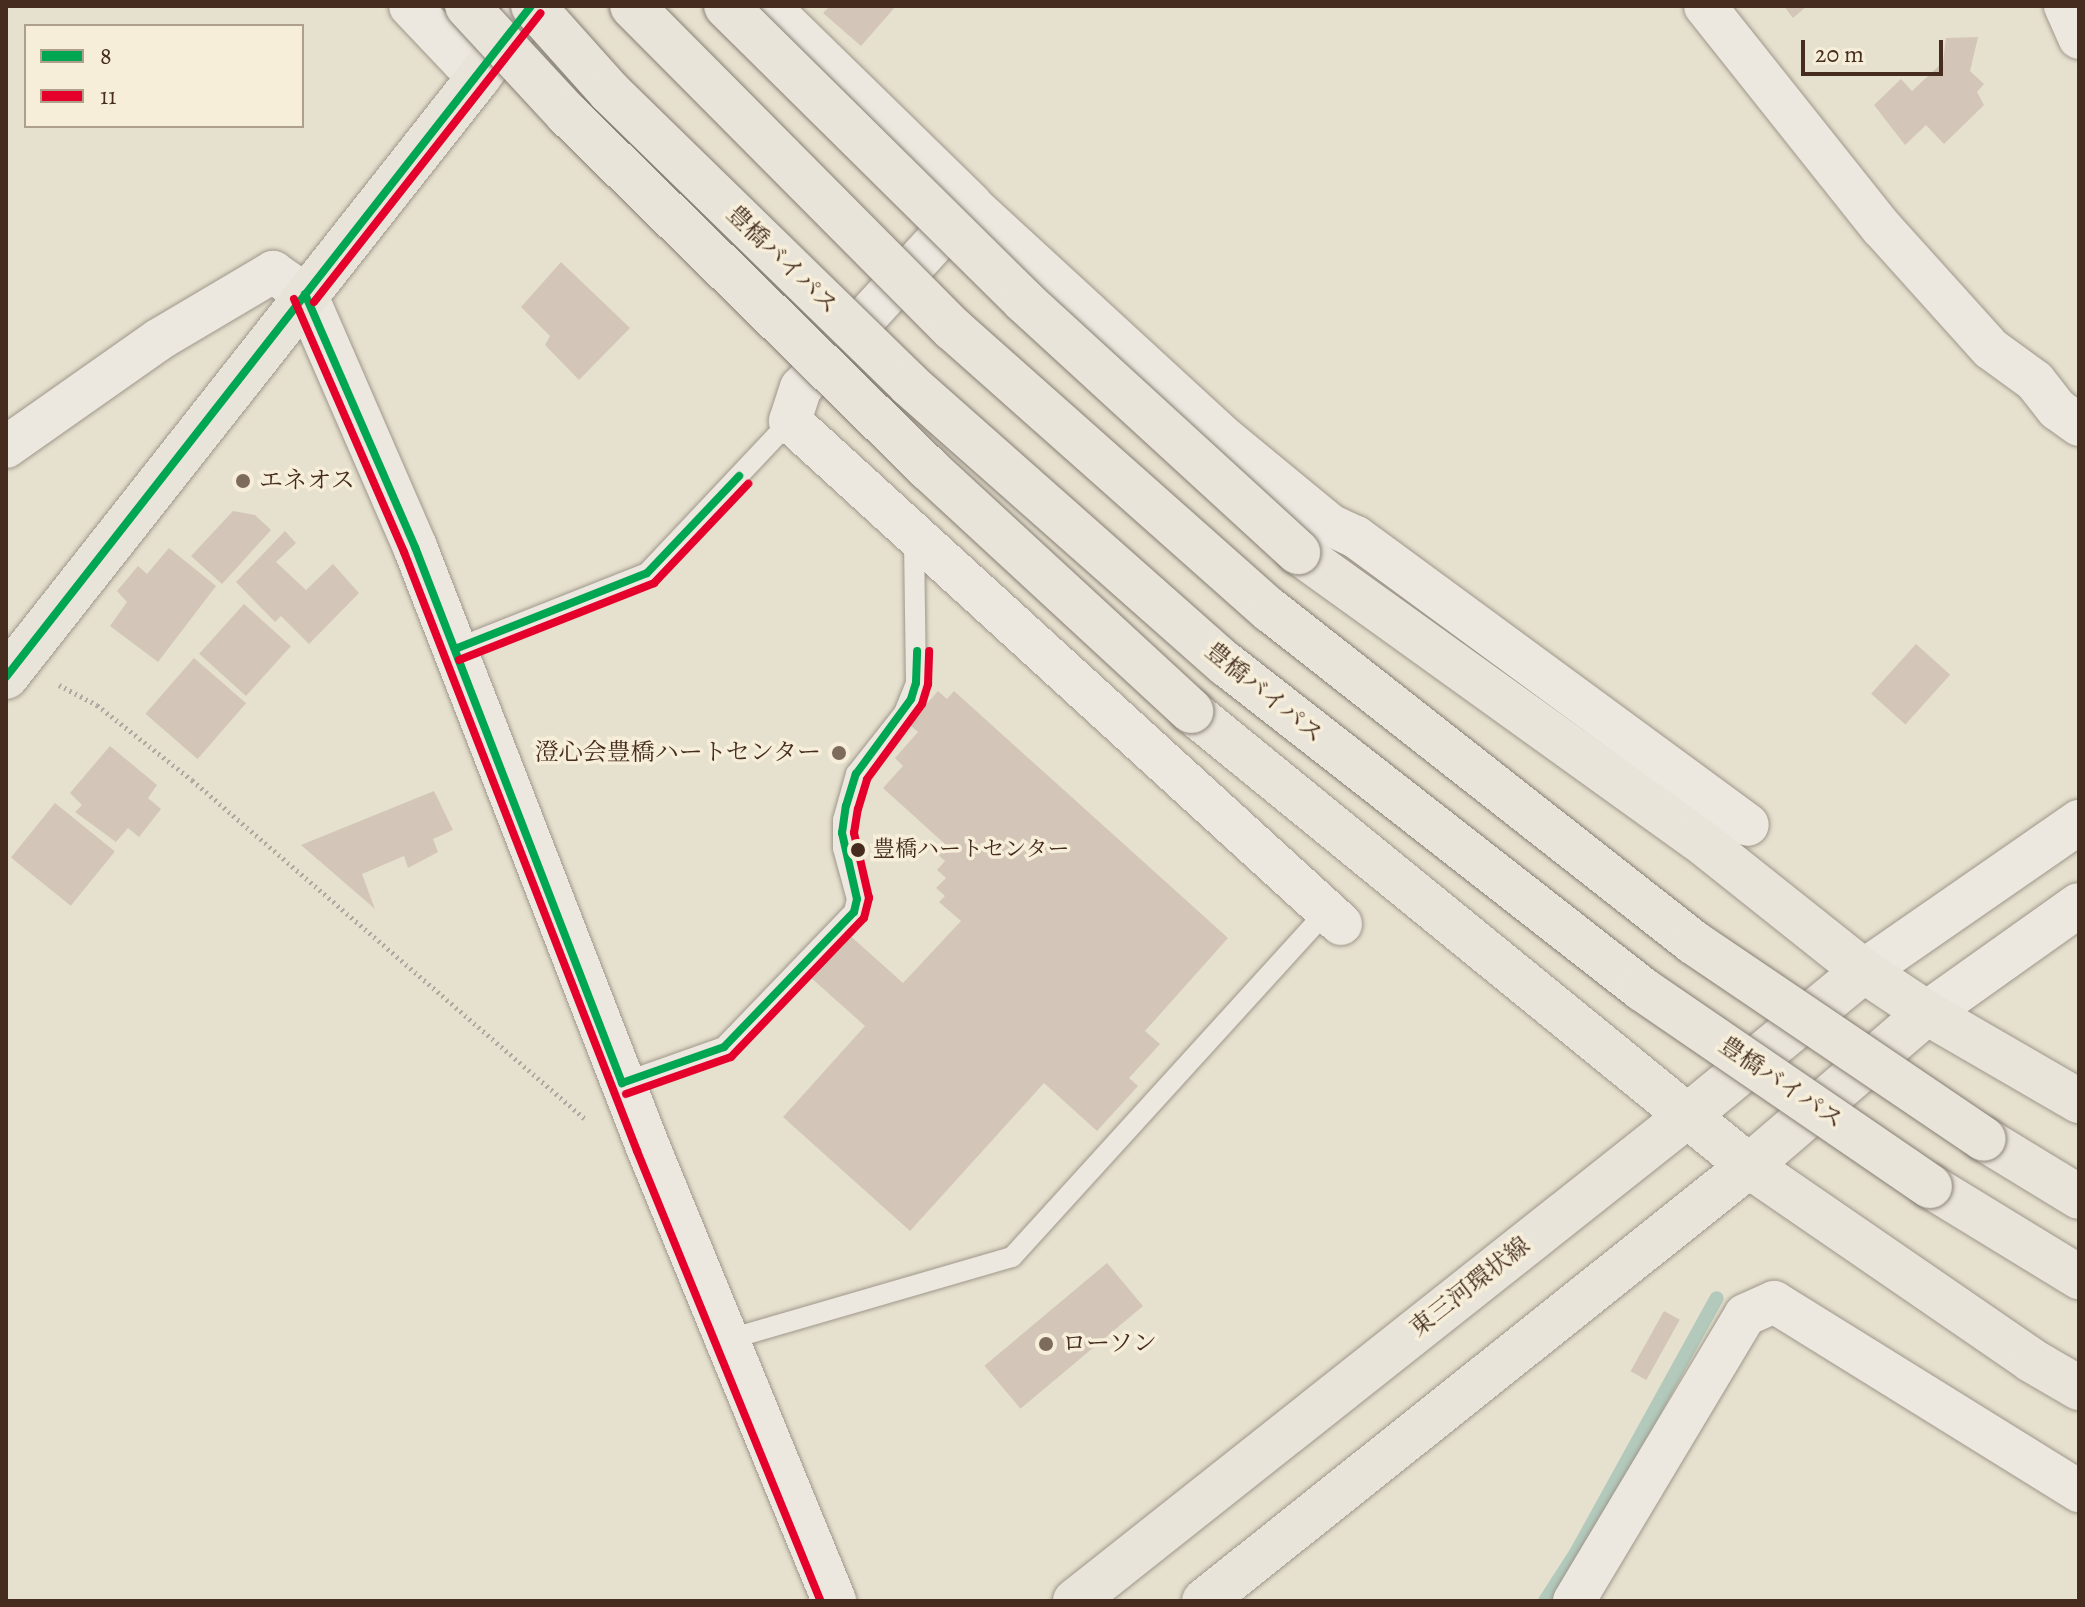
<!DOCTYPE html>
<html>
<head>
<meta charset="utf-8">
<style>
	body { margin:0 }
	#map { position:relative; width:2085px; height:1607px; overflow:hidden; background:#e6e0ce; font-family:Alegreya,"Noto Serif JP",serif }
	div>[style] { position:absolute }
	.stream>* { height:14px; margin:-7px; padding:0 7px; transform-origin:7px; border-radius:7px; background:#b2c9bb }
	.building>* { inset:0; background:#d3c6b9; transform-origin:0 0 }
	.path>* { height:5px; margin-top:-2.5px; transform-origin:0; background:repeating-linear-gradient(90deg,#aea9a1 0 2px,transparent 0 6px) }
	.roads { filter:drop-shadow(0 0 2px #9e978b) drop-shadow(0 0 2px #9e978b) }
	.service>* { height:20px; margin:-10px; padding:0 10px; transform-origin:10px; border-radius:10px; background:#ece8df }
	.minor>* { height:42px; margin:-21px; padding:0 21px; transform-origin:21px; border-radius:21px; background:#ece8df }
	.tertiary>* { height:44px; margin:-22px; padding:0 22px; transform-origin:22px; border-radius:22px; background:#ece8df }
	.secondary>* { height:44px; margin:-22px; padding:0 22px; transform-origin:22px; border-radius:22px; background:#ece8df }
	.primary>* { height:44px; margin:-22px; padding:0 22px; transform-origin:22px; border-radius:22px; background:#e9e4da }
	.trunk>* { height:44px; margin:-22px; padding:0 22px; transform-origin:22px; border-radius:22px; background:#e9e4da }
	.bridges { filter:drop-shadow(0 0 2px #867f74) drop-shadow(0 0 2px #867f74) }
	.trunk-bridge>* { height:44px; margin:-22px; padding:0 22px; transform-origin:22px; border-radius:22px; background:#e9e4da }
	.bus-1>* { height:8px; margin:-4px; padding:0 4px; transform-origin:4px; border-radius:4px; background:#00a651 }
	.bus-2>* { height:8px; margin:-4px; padding:0 4px; transform-origin:4px; border-radius:4px; background:#e4002b }
	.dots>* { width:22px; height:22px; translate:-50% -50%; box-sizing:border-box; border:4px solid #f6eed9; border-radius:50% }
	span { translate:-50% -50%; white-space:nowrap; text-align:center; line-height:1.15; -webkit-text-stroke:7px #f6eed9; paint-order:stroke }
	.bus-label { font-size:22px; color:#452c1e }
	.left { translate:0 -50%; text-align:left }
	.street-label { font-size:24px; color:#452c1e }
	.poi-label { font-size:24px; color:#452c1e }
	.right { translate:-100% -50%; text-align:right }
	.frame { position:absolute; inset:0; border:8px solid #452c1e; pointer-events:none }
	.legend { position:absolute; left:24px; top:24px; width:280px; height:104px; box-sizing:border-box; background:#f6eed9; border:2px solid #afa08e; margin:0; padding:10px 14px; list-style:none; font-size:24px; color:#452c1e }
	.legend li { display:flex; align-items:center; gap:16px; height:40px }
	.legend b { width:40px; border:2px solid #afa08e }
	.scale { position:absolute; left:1801px; top:40px; width:142px; height:36px; box-sizing:border-box; border:4px solid #452c1e; border-top:0; padding-left:10px; font-size:24px; line-height:28px; white-space:nowrap; color:#452c1e; -webkit-text-stroke:6px #f6eed9; paint-order:stroke }
</style>
</head>
<body>
<div id="map">
	<div class="stream">
		<div style="left:1545px;top:1601px;width:57px;rotate:-57.1deg"></div>
		<div style="left:1576px;top:1553px;width:291px;rotate:-61.1deg"></div>
	</div>
	<div class="building">
		<div style="clip-path:polygon(830px 6px,896px 6px,861px 46px,823px 13px)"></div>
		<div style="clip-path:polygon(1784px 6px,1807px 6px,1793px 18px)"></div>
		<div style="clip-path:polygon(1978px 37px,1970px 71px,1984px 84px,1977px 92px,1984px 105px,1944px 144px,1926px 125px,1905px 145px,1874px 105px,1901px 79px,1912px 91px,1943px 62px,1946px 38px)"></div>
		<div style="clip-path:polygon(561px 262px,630px 328px,579px 380px,545px 345px,550px 336px,521px 307px)"></div>
		<div style="clip-path:polygon(233px 511px,255px 515px,271px 530px,222px 584px,191px 556px)"></div>
		<div style="clip-path:polygon(285px 531px,296px 543px,276px 562px,306px 590px,333px 564px,359px 593px,309px 644px,281px 616px,275px 622px,236px 582px)"></div>
		<div style="clip-path:polygon(169px 548px,216px 586px,158px 662px,110px 626px,127px 602px,117px 591px,138px 566px,147px 574px)"></div>
		<div style="left:244px;top:604px;width:63px;height:67px;rotate:42deg"></div>
		<div style="left:1916px;top:644px;width:46px;height:67px;rotate:42deg"></div>
		<div style="left:194px;top:658px;width:69px;height:74px;rotate:41deg"></div>
		<div style="clip-path:polygon(938px 691px,947px 699px,954px 691px,1228px 938px,1145px 1031px,1160px 1044px,1129px 1078px,1138px 1086px,1097px 1131px,1044px 1083px,910px 1231px,783px 1117px,865px 1026px,809px 976px,847px 933px,903px 983px,961px 921px,939px 902px,945px 896px,936px 888px,946px 878px,937px 870px,945px 861px,937px 854px,946px 845px,883px 788px,903px 766px,895px 758px,918px 732px,909px 724px)"></div>
		<div style="clip-path:polygon(110px 746px,157px 785px,148px 798px,161px 809px,139px 837px,128px 828px,116px 842px,75px 812px,82px 805px,70px 793px)"></div>
		<div style="clip-path:polygon(434px 791px,453px 830px,433px 839px,438px 852px,408px 868px,404px 856px,362px 874px,375px 909px,301px 845px)"></div>
		<div style="left:55px;top:803px;width:77px;height:70px;rotate:39deg"></div>
		<div style="left:1107px;top:1263px;width:56px;height:160px;rotate:50deg"></div>
		<div style="left:1664px;top:1311px;width:18px;height:69px;rotate:29deg"></div>
	</div>
	<div class="path">
		<div style="left:59px;top:685px;width:43px;rotate:27.8deg"></div>
		<div style="left:97px;top:705px;width:121px;rotate:38.3deg"></div>
		<div style="left:192px;top:780px;width:518px;rotate:40.77deg"></div>
	</div>
	<div class="roads">
		<div class="service">
			<div style="left:455px;top:649px;width:206px;rotate:-21.6deg"></div>
			<div style="left:647px;top:573px;width:209px;rotate:-46.7deg"></div>
			<div style="left:622px;top:1083px;width:108px;rotate:-19.4deg"></div>
			<div style="left:724px;top:1047px;width:187px;rotate:-46.1deg"></div>
			<div style="left:854px;top:912px;width:13px;rotate:-77deg"></div>
			<div style="left:857px;top:899px;width:53px;rotate:-105.4deg"></div>
			<div style="left:843px;top:848px;width:28px;rotate:-90deg"></div>
			<div style="left:843px;top:820px;width:48px;rotate:-74.2deg"></div>
			<div style="left:856px;top:774px;width:78px;rotate:-51.8deg"></div>
			<div style="left:904px;top:713px;width:32px;rotate:-68deg"></div>
			<div style="left:916px;top:683px;width:144px;rotate:-90.8deg"></div>
			<div style="left:726px;top:1340px;width:298px;rotate:-16.2deg"></div>
			<div style="left:1012px;top:1257px;width:468px;rotate:-47.7deg"></div>
		</div>
		<div class="minor">
			<div style="left:410px;top:6px;width:99px;rotate:46.6deg"></div>
			<div style="left:1705px;top:6px;width:283px;rotate:51.5deg"></div>
			<div style="left:1881px;top:227px;width:164px;rotate:48deg"></div>
			<div style="left:1991px;top:349px;width:54px;rotate:36deg"></div>
			<div style="left:2035px;top:381px;width:36px;rotate:52deg"></div>
			<div style="left:2057px;top:409px;width:27px;rotate:36deg"></div>
			<div style="left:2065px;top:6px;width:35px;rotate:66deg"></div>
			<div style="left:6px;top:447px;width:186px;rotate:-35.1deg"></div>
			<div style="left:158px;top:340px;width:134px;rotate:-30.6deg"></div>
			<div style="left:273px;top:272px;width:39px;rotate:35deg"></div>
			<div style="left:1341px;top:924px;width:746px;rotate:-137.61deg"></div>
			<div style="left:790px;top:421px;width:35px;rotate:-72deg"></div>
			<div style="left:801px;top:388px;width:250px;rotate:-47.4deg"></div>
			<div style="left:970px;top:204px;width:349px;rotate:42.6deg"></div>
			<div style="left:1227px;top:440px;width:134px;rotate:39.5deg"></div>
			<div style="left:1330px;top:525px;width:29px;rotate:25deg"></div>
			<div style="left:1356px;top:537px;width:486px;rotate:36.3deg"></div>
			<div style="left:1574px;top:1601px;width:333px;rotate:-59.1deg"></div>
			<div style="left:1745px;top:1315px;width:32px;rotate:-24deg"></div>
			<div style="left:1774px;top:1302px;width:359px;rotate:31.8deg"></div>
		</div>
		<div class="tertiary">
			<div style="left:767px;top:6px;width:284px;rotate:44.3deg"></div>
			<div style="left:1864px;top:971px;width:262px;rotate:-34.7deg"></div>
			<div style="left:1927px;top:1013px;width:186px;rotate:-35.4deg"></div>
		</div>
		<div class="secondary">
			<div style="left:305px;top:294px;width:276px;rotate:66.5deg"></div>
			<div style="left:415px;top:547px;width:644px;rotate:68.78deg"></div>
			<div style="left:648px;top:1147px;width:491px;rotate:67.7deg"></div>
		</div>
		<div class="primary">
			<div style="left:6px;top:677px;width:763px;rotate:-51.76deg"></div>
			<div style="left:478px;top:78px;width:89px;rotate:-53.6deg"></div>
			<div style="left:1075px;top:1601px;width:779px;rotate:-38.38deg"></div>
			<div style="left:1686px;top:1117px;width:230px;rotate:-39.4deg"></div>
			<div style="left:1204px;top:1601px;width:697px;rotate:-38.6deg"></div>
			<div style="left:1749px;top:1166px;width:235px;rotate:-40.7deg"></div>
		</div>
		<div class="trunk">
			<div style="left:1298px;top:552px;width:492px;rotate:35.7deg"></div>
			<div style="left:1698px;top:839px;width:212px;rotate:38.5deg"></div>
			<div style="left:1864px;top:971px;width:76px;rotate:33.7deg"></div>
			<div style="left:1927px;top:1013px;width:176px;rotate:30.1deg"></div>
			<div style="left:1191px;top:711px;width:720px;rotate:39.19deg"></div>
			<div style="left:1749px;top:1166px;width:342px;rotate:34.5deg"></div>
			<div style="left:2031px;top:1360px;width:56px;rotate:30.3deg"></div>
			<div style="left:1984px;top:1139px;width:111px;rotate:31.4deg"></div>
			<div style="left:1930px;top:1186px;width:175px;rotate:31.4deg"></div>
		</div>
	</div>
	<div class="bridges">
		<div class="trunk-bridge">
			<div style="left:467px;top:6px;width:147px;rotate:47.2deg"></div>
			<div style="left:567px;top:114px;width:507px;rotate:44.44deg"></div>
			<div style="left:929px;top:469px;width:357px;rotate:42.7deg"></div>
			<div style="left:533px;top:6px;width:115px;rotate:48.2deg"></div>
			<div style="left:610px;top:92px;width:418px;rotate:44.3deg"></div>
			<div style="left:909px;top:384px;width:423px;rotate:41.5deg"></div>
			<div style="left:1226px;top:664px;width:528px;rotate:38deg"></div>
			<div style="left:1642px;top:989px;width:349px;rotate:34.4deg"></div>
			<div style="left:632px;top:6px;width:455px;rotate:45.2deg"></div>
			<div style="left:953px;top:329px;width:424px;rotate:41.6deg"></div>
			<div style="left:1270px;top:610px;width:538px;rotate:38.13deg"></div>
			<div style="left:1693px;top:942px;width:351px;rotate:34.1deg"></div>
			<div style="left:726px;top:6px;width:419px;rotate:44.7deg"></div>
			<div style="left:1024px;top:301px;width:372px;rotate:42.5deg"></div>
		</div>
	</div>
	<div class="bus-1">
		<div style="left:305px;top:294px;width:276px;rotate:66.5deg"></div>
		<div style="left:415px;top:547px;width:575px;rotate:68.88deg"></div>
		<div style="left:455px;top:649px;width:206px;rotate:-21.6deg"></div>
		<div style="left:647px;top:573px;width:134px;rotate:-46.5deg"></div>
		<div style="left:6px;top:677px;width:852px;rotate:-51.96deg"></div>
		<div style="left:622px;top:1083px;width:108px;rotate:-19.4deg"></div>
		<div style="left:724px;top:1047px;width:187px;rotate:-46.1deg"></div>
		<div style="left:854px;top:912px;width:13px;rotate:-77deg"></div>
		<div style="left:857px;top:899px;width:68px;rotate:-102.8deg"></div>
		<div style="left:842px;top:833px;width:27px;rotate:-82deg"></div>
		<div style="left:846px;top:806px;width:34px;rotate:-73deg"></div>
		<div style="left:856px;top:774px;width:93px;rotate:-53.7deg"></div>
		<div style="left:911px;top:699px;width:17px;rotate:-73deg"></div>
		<div style="left:916px;top:683px;width:32px;rotate:-88deg"></div>
	</div>
	<div class="bus-2">
		<div style="left:294px;top:299px;width:276px;rotate:66.5deg"></div>
		<div style="left:404px;top:552px;width:643px;rotate:68.74deg"></div>
		<div style="left:637px;top:1151px;width:486px;rotate:67.8deg"></div>
		<div style="left:314px;top:302px;width:367px;rotate:-51.9deg"></div>
		<div style="left:459px;top:660px;width:210px;rotate:-21.5deg"></div>
		<div style="left:654px;top:583px;width:137px;rotate:-46.5deg"></div>
		<div style="left:626px;top:1094px;width:111px;rotate:-19.4deg"></div>
		<div style="left:731px;top:1057px;width:192px;rotate:-46.3deg"></div>
		<div style="left:864px;top:918px;width:21px;rotate:-76deg"></div>
		<div style="left:869px;top:898px;width:67px;rotate:-103deg"></div>
		<div style="left:854px;top:833px;width:24px;rotate:-81deg"></div>
		<div style="left:858px;top:809px;width:31px;rotate:-73deg"></div>
		<div style="left:867px;top:779px;width:93px;rotate:-53.7deg"></div>
		<div style="left:922px;top:704px;width:21px;rotate:-73deg"></div>
		<div style="left:928px;top:684px;width:33px;rotate:-88deg"></div>
	</div>
	<div class="dots">
		<div style="left:243px;top:481px;background:#7d6b5c"></div>
		<div style="left:839px;top:753px;background:#7d6b5c"></div>
		<div style="left:858px;top:850px;background:#452c1e"></div>
		<div style="left:1046px;top:1344px;background:#7d6b5c"></div>
	</div>
	<div class="bus-label">
		<span class="left" style="left:873px;top:850px">豊橋ハートセンター</span>
	</div>
	<div class="street-label">
		<span style="left:782px;top:260px;rotate:44deg">豊橋バイパス</span>
		<span style="left:1264px;top:693px;rotate:39deg">豊橋バイパス</span>
		<span style="left:1781px;top:1083px;rotate:34deg">豊橋バイパス</span>
		<span style="left:1470px;top:1287px;rotate:-38deg">東三河環状線</span>
	</div>
	<div class="poi-label">
		<span class="left" style="left:259px;top:481px">エネオス</span>
		<span class="right" style="left:821px;top:753px">澄心会豊橋ハートセンター</span>
		<span class="left" style="left:1062px;top:1344px">ローソン</span>
	</div>
	<div class="frame"></div>
	<ul class="legend">
	<li><b style="height:10px;background:#00a651"></b>8</li>
	<li><b style="height:10px;background:#e4002b"></b>11</li>
	</ul>
	<div class="scale">20 m</div>
</div>
</body>
</html>
